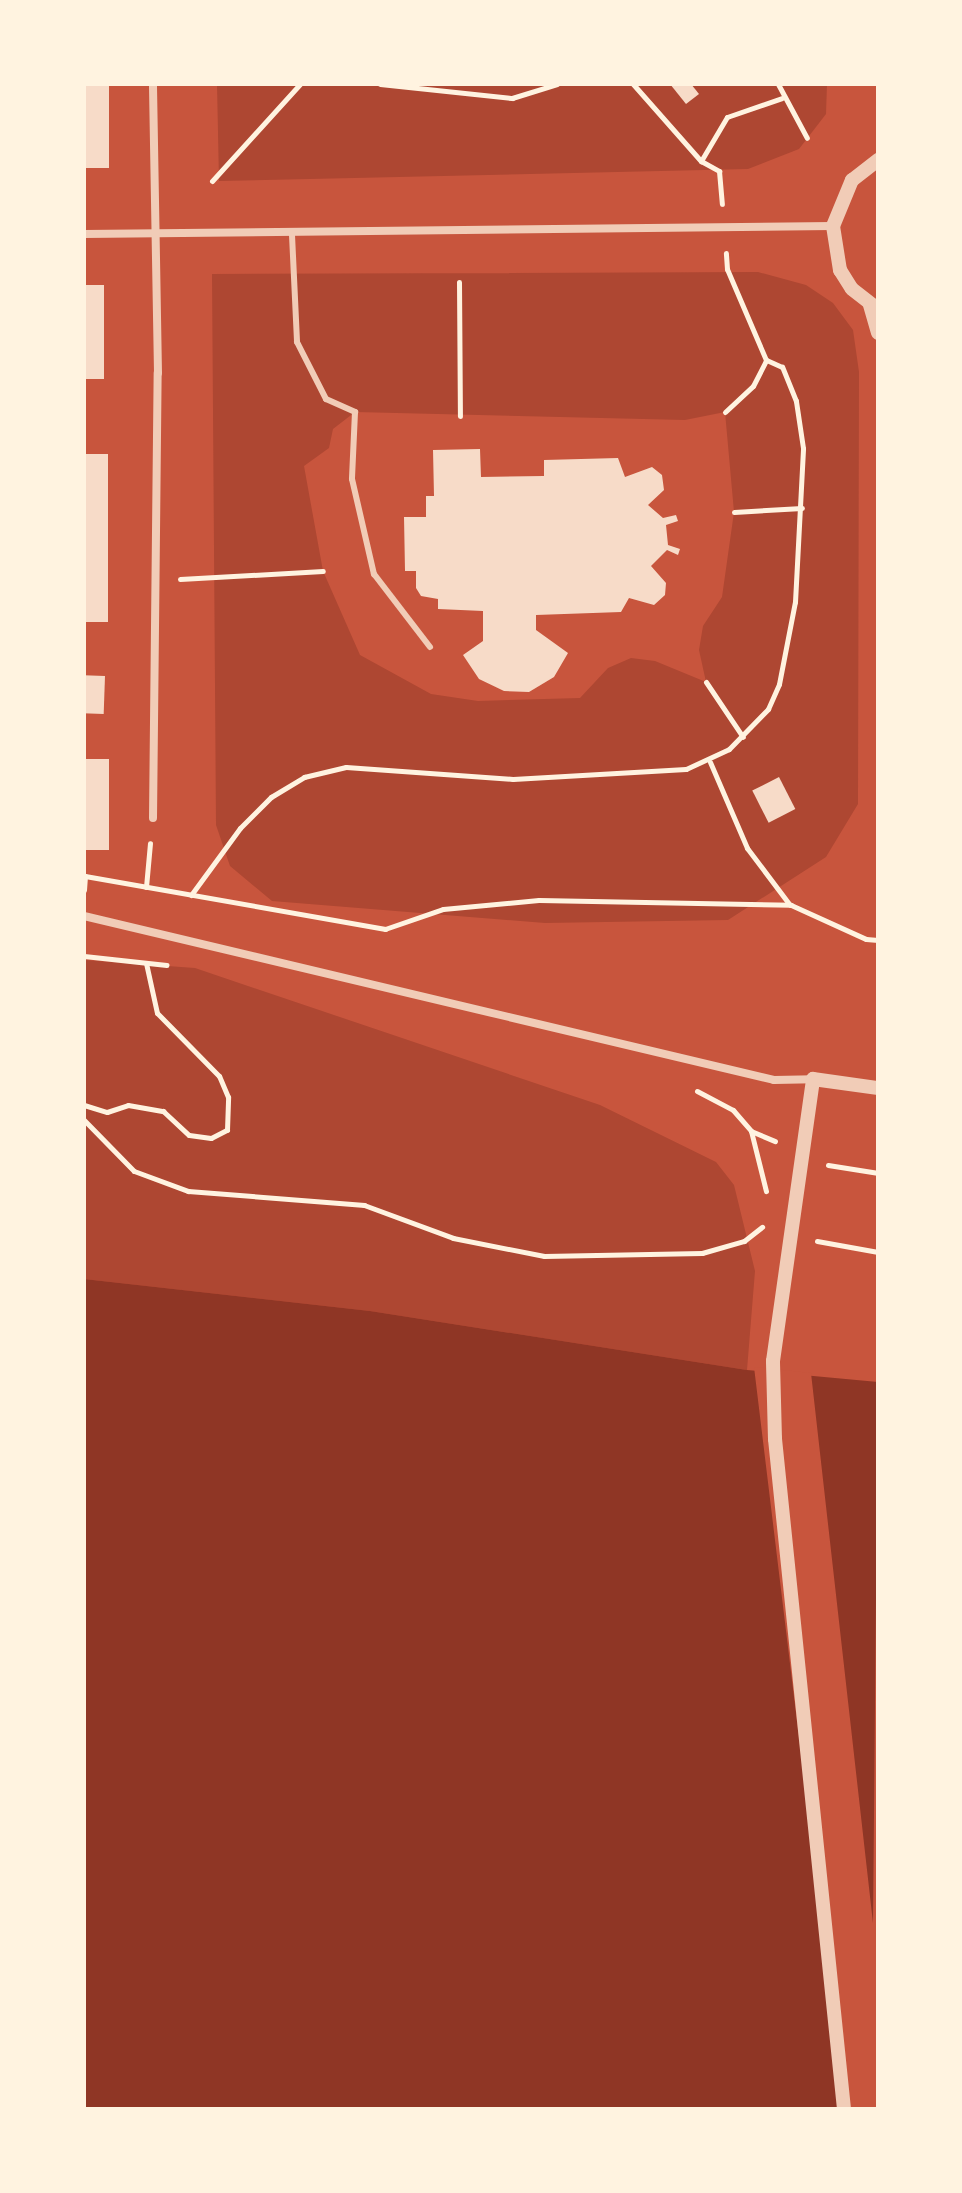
<!DOCTYPE html>
<html>
<head>
<meta charset="utf-8">
<style>
	body { margin:0 }
	#map { position:relative; width:962px; height:2193px; overflow:hidden; background:#c8553d; font-family:"DM Sans",sans-serif }
	div>[style] { position:absolute }
	.green>* { inset:0; background:#ae4732 }
	.water>* { inset:0; background:#8f3625 }
	.pier>* { inset:0; background:#c8553d }
	.building>* { inset:0; background:#f7dbc8; transform-origin:0 0 }
	.path>* { height:5px; margin:-2.5px; padding:0 2.5px; transform-origin:2.5px; border-radius:2.5px; background:#fff3e0 }
	.service>* { height:6px; margin:-3px; padding:0 3px; transform-origin:3px; border-radius:3px; background:#f1ccb7 }
	.minor>* { height:8px; margin:-4px; padding:0 4px; transform-origin:4px; border-radius:4px; background:#f1ccb7 }
	.tertiary>* { height:14px; margin:-7px; padding:0 7px; transform-origin:7px; border-radius:7px; background:#f1ccb7 }
	span { translate:-50% -50%; white-space:nowrap; text-align:center; line-height:1.15; -webkit-text-stroke:7px #fff3e0; paint-order:stroke }
	.frame { position:absolute; inset:0; border:86px solid #fff3e0; pointer-events:none }
</style>
</head>
<body>
<div id="map">
	<div class="green">
		<div style="clip-path:polygon(217px 84px,827px 84px,826px 114px,799px 149px,748px 169px,219px 181px)"></div>
		<div style="clip-path:polygon(evenodd,758px 272px,806px 285px,833px 303px,853px 330px,859px 372px,858px 804px,826px 857px,728px 920px,545px 923px,272px 901px,230px 866px,216px 825px,212px 274px,758px 272px,355px 412px,685px 420px,725px 412px,734px 512px,722px 597px,703px 626px,699px 650px,706px 682px,655px 661px,631px 658px,608px 668px,580px 698px,478px 701px,431px 694px,360px 655px,323px 571px,304px 466px,329px 448px,333px 429px,355px 412px)"></div>
		<div style="clip-path:polygon(84px 960px,195px 968px,600px 1105px,716px 1162px,734px 1185px,755px 1271px,747px 1370px,370px 1311px,84px 1279px)"></div>
	</div>
	<div class="water">
		<div style="clip-path:polygon(84px 1279px,370px 1311px,747px 1370px,878px 1382px,878px 2109px,84px 2109px)"></div>
	</div>
	<div class="pier">
		<div style="clip-path:polygon(754px 1367px,811px 1373px,873px 1923px,878px 1378px,878px 2109px,844px 2109px)"></div>
	</div>
	<div class="building">
		<div style="left:84px;top:84px;width:25px;height:84px"></div>
		<div style="clip-path:polygon(670px 84px,691px 84px,699px 94px,686px 104px)"></div>
		<div style="left:84px;top:285px;width:20px;height:94px"></div>
		<div style="clip-path:polygon(480px 449px,481px 477px,544px 476px,544px 460px,618px 458px,625px 477px,652px 467px,662px 475px,664px 490px,648px 505px,663px 518px,676px 515px,678px 521px,666px 525px,668px 545px,680px 549px,678px 555px,667px 550px,651px 566px,666px 583px,665px 595px,654px 605px,629px 598px,621px 612px,536px 615px,536px 630px,568px 653px,554px 677px,529px 692px,504px 691px,479px 679px,463px 655px,483px 641px,483px 611px,438px 609px,438px 599px,421px 596px,416px 588px,416px 571px,405px 571px,404px 517px,426px 517px,426px 496px,434px 496px,433px 450px)"></div>
		<div style="left:84px;top:454px;width:24px;height:168px"></div>
		<div style="left:105px;top:676px;width:38px;height:21px;rotate:92deg"></div>
		<div style="left:109px;top:759px;width:91px;height:25px;rotate:90deg"></div>
		<div style="left:779px;top:777px;width:36px;height:30px;rotate:63deg"></div>
	</div>
	<div class="path">
		<div style="left:380px;top:84px;width:133px;rotate:6.1deg"></div>
		<div style="left:512px;top:98px;width:47px;rotate:-17.3deg"></div>
		<div style="left:633px;top:84px;width:103px;rotate:48.6deg"></div>
		<div style="left:701px;top:161px;width:21px;rotate:29deg"></div>
		<div style="left:719px;top:171px;width:33px;rotate:85deg"></div>
		<div style="left:778px;top:84px;width:61px;rotate:61.8deg"></div>
		<div style="left:701px;top:161px;width:51px;rotate:-59.4deg"></div>
		<div style="left:727px;top:117px;width:58px;rotate:-19.1deg"></div>
		<div style="left:212px;top:181px;width:131px;rotate:-47.8deg"></div>
		<div style="left:459px;top:282px;width:134px;rotate:89.6deg"></div>
		<div style="left:725px;top:412px;width:38px;rotate:-43deg"></div>
		<div style="left:753px;top:386px;width:29px;rotate:-63deg"></div>
		<div style="left:734px;top:512px;width:68px;rotate:-3.4deg"></div>
		<div style="left:180px;top:579px;width:143px;rotate:-3.2deg"></div>
		<div style="left:706px;top:682px;width:66px;rotate:56.1deg"></div>
		<div style="left:710px;top:762px;width:94px;rotate:66.7deg"></div>
		<div style="left:747px;top:848px;width:71px;rotate:53deg"></div>
		<div style="left:146px;top:887px;width:44px;rotate:-84.8deg"></div>
		<div style="left:84px;top:890px;width:14px;rotate:-86deg"></div>
		<div style="left:85px;top:876px;width:305px;rotate:10deg"></div>
		<div style="left:385px;top:929px;width:61px;rotate:-19deg"></div>
		<div style="left:443px;top:909px;width:96px;rotate:-5.4deg"></div>
		<div style="left:539px;top:900px;width:252px;rotate:1.1deg"></div>
		<div style="left:791px;top:905px;width:82px;rotate:24.4deg"></div>
		<div style="left:866px;top:939px;width:12px;rotate:5deg"></div>
		<div style="left:191px;top:895px;width:83px;rotate:-53.8deg"></div>
		<div style="left:240px;top:828px;width:44px;rotate:-45deg"></div>
		<div style="left:271px;top:797px;width:39px;rotate:-31deg"></div>
		<div style="left:304px;top:777px;width:43px;rotate:-13.4deg"></div>
		<div style="left:346px;top:767px;width:167px;rotate:4.1deg"></div>
		<div style="left:513px;top:779px;width:173px;rotate:-3.3deg"></div>
		<div style="left:686px;top:769px;width:47px;rotate:-24.9deg"></div>
		<div style="left:729px;top:749px;width:56px;rotate:-45.7deg"></div>
		<div style="left:768px;top:709px;width:27px;rotate:-66deg"></div>
		<div style="left:779px;top:684px;width:84px;rotate:-79deg"></div>
		<div style="left:795px;top:602px;width:154px;rotate:-87deg"></div>
		<div style="left:803px;top:448px;width:48px;rotate:-98.5deg"></div>
		<div style="left:796px;top:401px;width:37px;rotate:-112deg"></div>
		<div style="left:782px;top:367px;width:17px;rotate:-156deg"></div>
		<div style="left:766px;top:360px;width:99px;rotate:-113.2deg"></div>
		<div style="left:727px;top:269px;width:16px;rotate:-94deg"></div>
		<div style="left:84px;top:956px;width:83px;rotate:6.2deg"></div>
		<div style="left:697px;top:1091px;width:41px;rotate:27.8deg"></div>
		<div style="left:733px;top:1110px;width:28px;rotate:49deg"></div>
		<div style="left:751px;top:1131px;width:26px;rotate:23deg"></div>
		<div style="left:84px;top:1105px;width:24px;rotate:17deg"></div>
		<div style="left:107px;top:1112px;width:22px;rotate:-18deg"></div>
		<div style="left:128px;top:1105px;width:36px;rotate:10deg"></div>
		<div style="left:163px;top:1111px;width:35px;rotate:43deg"></div>
		<div style="left:189px;top:1135px;width:22px;rotate:8deg"></div>
		<div style="left:211px;top:1138px;width:18px;rotate:-27deg"></div>
		<div style="left:227px;top:1130px;width:33px;rotate:-88deg"></div>
		<div style="left:228px;top:1097px;width:23px;rotate:-113deg"></div>
		<div style="left:219px;top:1076px;width:88px;rotate:-134.5deg"></div>
		<div style="left:157px;top:1013px;width:51px;rotate:-102.4deg"></div>
		<div style="left:84px;top:1120px;width:71px;rotate:45.6deg"></div>
		<div style="left:134px;top:1171px;width:58px;rotate:20.3deg"></div>
		<div style="left:188px;top:1191px;width:177px;rotate:4.5deg"></div>
		<div style="left:364px;top:1205px;width:95px;rotate:20.3deg"></div>
		<div style="left:453px;top:1238px;width:93px;rotate:11.2deg"></div>
		<div style="left:544px;top:1256px;width:158px;rotate:-1.1deg"></div>
		<div style="left:702px;top:1253px;width:44px;rotate:-15.9deg"></div>
		<div style="left:744px;top:1241px;width:23px;rotate:-38deg"></div>
		<div style="left:751px;top:1131px;width:62px;rotate:76deg"></div>
		<div style="left:828px;top:1165px;width:51px;rotate:9.1deg"></div>
		<div style="left:817px;top:1241px;width:62px;rotate:10.2deg"></div>
	</div>
	<div class="service">
		<div style="left:292px;top:235px;width:107px;rotate:87.3deg"></div>
		<div style="left:297px;top:342px;width:64px;rotate:63deg"></div>
		<div style="left:326px;top:399px;width:32px;rotate:24deg"></div>
		<div style="left:355px;top:412px;width:67px;rotate:92.6deg"></div>
		<div style="left:352px;top:479px;width:98px;rotate:77deg"></div>
		<div style="left:374px;top:574px;width:92px;rotate:52.5deg"></div>
	</div>
	<div class="minor">
		<div style="left:84px;top:234px;width:749px;rotate:-0.61deg"></div>
		<div style="left:153px;top:818px;width:445px;rotate:-89.4deg"></div>
		<div style="left:158px;top:373px;width:289px;rotate:-91deg"></div>
		<div style="left:84px;top:916px;width:709px;rotate:13.37deg"></div>
		<div style="left:774px;top:1080px;width:39px;rotate:-1deg"></div>
	</div>
	<div class="tertiary">
		<div style="left:878px;top:160px;width:33px;rotate:142deg"></div>
		<div style="left:852px;top:180px;width:50px;rotate:112.4deg"></div>
		<div style="left:833px;top:226px;width:45px;rotate:81deg"></div>
		<div style="left:840px;top:270px;width:22px;rotate:58deg"></div>
		<div style="left:852px;top:289px;width:33px;rotate:38deg"></div>
		<div style="left:870px;top:305px;width:29px;rotate:74deg"></div>
		<div style="left:844px;top:2109px;width:674px;rotate:-95.88deg"></div>
		<div style="left:775px;top:1439px;width:78px;rotate:-91.5deg"></div>
		<div style="left:773px;top:1361px;width:285px;rotate:-81.9deg"></div>
		<div style="left:813px;top:1079px;width:66px;rotate:7.9deg"></div>
	</div>
	<div class="frame"></div>
</div>
</body>
</html>
